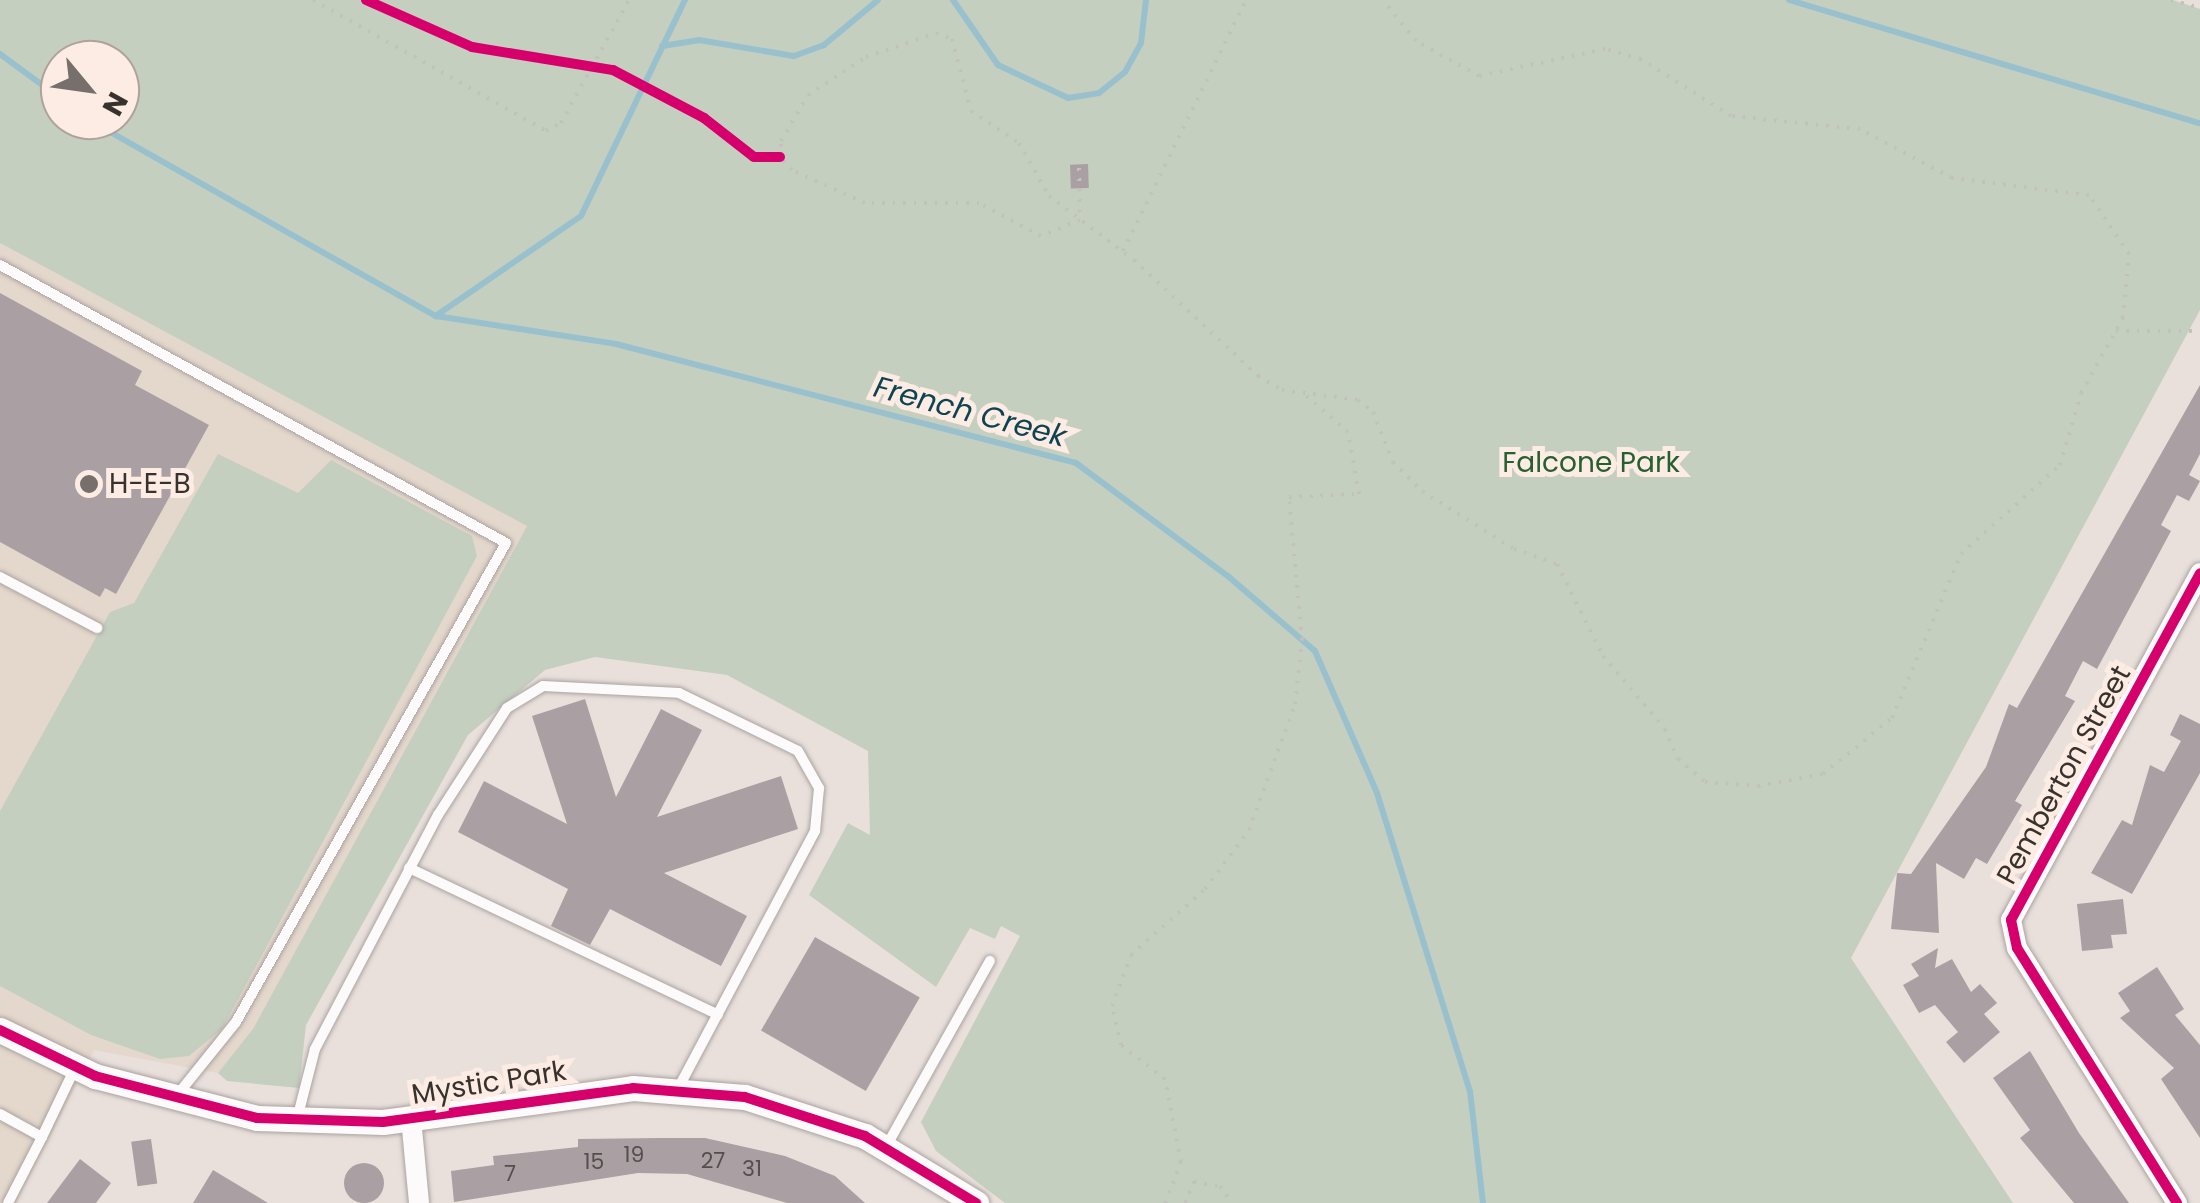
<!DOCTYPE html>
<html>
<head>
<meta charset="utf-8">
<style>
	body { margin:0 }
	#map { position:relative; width:2200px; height:1203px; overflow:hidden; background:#e9e0dc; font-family:Poppins,sans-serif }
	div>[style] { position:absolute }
	.commercial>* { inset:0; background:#e4d7cc }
	.green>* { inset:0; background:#c5cfc0 }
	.stream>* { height:6px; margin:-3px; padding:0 3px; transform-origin:3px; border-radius:3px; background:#99c0cd }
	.building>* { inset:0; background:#aaa0a4; transform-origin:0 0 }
	.round { border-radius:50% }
	.path>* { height:4px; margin-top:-2px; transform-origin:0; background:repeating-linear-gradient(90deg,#c3c1be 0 2.5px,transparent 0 10.5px) }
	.roads { filter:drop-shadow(0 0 2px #aaa3a0) drop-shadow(0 0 2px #aaa3a0) }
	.service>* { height:10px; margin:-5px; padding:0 5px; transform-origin:5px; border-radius:5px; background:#fcfafa }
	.minor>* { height:20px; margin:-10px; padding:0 10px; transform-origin:10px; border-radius:10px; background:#fcfafa }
	.tertiary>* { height:25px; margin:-12.5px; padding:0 12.5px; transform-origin:12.5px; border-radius:12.5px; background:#fcfafa }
	.cycleway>* { height:10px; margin:-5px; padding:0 5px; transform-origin:5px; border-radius:5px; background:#d6006c }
	.dots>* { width:28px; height:28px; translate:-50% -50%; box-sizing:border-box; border:5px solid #fdece3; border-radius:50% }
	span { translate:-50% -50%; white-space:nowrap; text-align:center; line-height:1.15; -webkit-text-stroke:10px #fdece3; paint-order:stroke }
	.number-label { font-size:22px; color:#544e4c }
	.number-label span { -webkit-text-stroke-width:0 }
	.park-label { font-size:28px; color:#266031 }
	.poi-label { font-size:28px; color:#38322e }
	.left { translate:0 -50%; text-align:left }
	.street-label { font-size:28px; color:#38322e }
	.water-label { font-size:30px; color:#0e4452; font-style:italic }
	.north { position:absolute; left:40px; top:40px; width:100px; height:100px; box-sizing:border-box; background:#fdece3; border:2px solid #aea29b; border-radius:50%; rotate:119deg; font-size:28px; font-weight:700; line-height:40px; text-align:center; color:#38322e }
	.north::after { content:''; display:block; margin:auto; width:35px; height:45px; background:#766f6b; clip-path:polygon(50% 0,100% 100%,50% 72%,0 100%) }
</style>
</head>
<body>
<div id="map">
	<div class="commercial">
		<div style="clip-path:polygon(0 243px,528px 526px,253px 1030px,218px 1073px,94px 1050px,16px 1203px,0 1203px)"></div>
	</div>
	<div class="green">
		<div style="clip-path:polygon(evenodd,0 0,2173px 0,2200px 9px,2200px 310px,1851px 958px,2013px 1203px,1005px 1203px,936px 1151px,921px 1122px,1020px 936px,1001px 926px,995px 939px,970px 928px,936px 987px,809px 895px,848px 823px,870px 835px,868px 751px,727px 675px,595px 657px,545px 670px,468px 735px,306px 1025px,299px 1088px,227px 1081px,218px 1073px,253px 1029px,527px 526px,0 243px,0 0,60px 60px,120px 60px,120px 120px,60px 120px,60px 60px)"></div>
		<div style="clip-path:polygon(218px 454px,298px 493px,331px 460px,472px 536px,477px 556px,222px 1029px,189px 1056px,160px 1059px,91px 1035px,0 986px,0 811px,110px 612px,134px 603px)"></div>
	</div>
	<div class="stream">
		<div style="left:953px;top:0;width:79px;rotate:55.3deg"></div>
		<div style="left:998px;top:65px;width:77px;rotate:25.2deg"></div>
		<div style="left:1068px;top:98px;width:31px;rotate:-9deg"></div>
		<div style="left:1099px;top:93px;width:33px;rotate:-39deg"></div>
		<div style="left:1125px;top:72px;width:33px;rotate:-61deg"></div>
		<div style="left:1141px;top:43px;width:43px;rotate:-83.4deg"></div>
		<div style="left:1789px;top:0;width:429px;rotate:16.7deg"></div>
		<div style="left:662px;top:46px;width:37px;rotate:-9deg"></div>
		<div style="left:699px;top:40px;width:96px;rotate:9.6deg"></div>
		<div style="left:794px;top:56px;width:32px;rotate:-20deg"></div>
		<div style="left:824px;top:45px;width:70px;rotate:-39.8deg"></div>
		<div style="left:0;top:54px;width:74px;rotate:36.3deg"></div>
		<div style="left:89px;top:120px;width:399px;rotate:29.5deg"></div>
		<div style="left:436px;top:316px;width:182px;rotate:8.8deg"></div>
		<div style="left:616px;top:344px;width:475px;rotate:14.5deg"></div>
		<div style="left:1076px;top:463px;width:191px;rotate:36.7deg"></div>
		<div style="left:1229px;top:577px;width:113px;rotate:40.7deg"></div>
		<div style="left:1315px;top:651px;width:155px;rotate:66.4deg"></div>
		<div style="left:1377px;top:793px;width:312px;rotate:72.7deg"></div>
		<div style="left:1470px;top:1091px;width:113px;rotate:83.4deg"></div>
		<div style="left:437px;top:315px;width:175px;rotate:-34.5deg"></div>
		<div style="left:581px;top:216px;width:240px;rotate:-64.3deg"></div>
	</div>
	<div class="building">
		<div style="left:1088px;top:164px;width:24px;height:18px;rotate:88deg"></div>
		<div style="clip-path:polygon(0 293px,142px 371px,135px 385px,209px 425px,116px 594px,105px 588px,100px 597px,0 542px)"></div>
		<div style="clip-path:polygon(2200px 385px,2200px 454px,2189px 475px,2200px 481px,2189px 501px,2177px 495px,2161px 525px,2171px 531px,2097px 669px,2083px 661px,2065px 696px,2075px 701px,2015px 801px,2022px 805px,1987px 864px,1976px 858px,1964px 879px,1936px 863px,1939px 933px,1891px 929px,1897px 873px,1911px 874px,1986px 767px,2009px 704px,2017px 708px)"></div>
		<div style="clip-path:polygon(585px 699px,616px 797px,661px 709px,702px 730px,657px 817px,781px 776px,798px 829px,664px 873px,747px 916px,721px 966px,610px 909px,590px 945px,551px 926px,568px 889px,458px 832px,484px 781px,567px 824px,532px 716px)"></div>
		<div style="clip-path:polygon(2180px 714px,2200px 724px,2200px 773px,2132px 894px,2091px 873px,2122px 820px,2132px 825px,2150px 765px,2164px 772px,2181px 741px,2170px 735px)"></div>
		<div style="clip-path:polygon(2123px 899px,2127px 934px,2111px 935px,2113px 948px,2082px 951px,2077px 904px)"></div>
		<div style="left:815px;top:937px;width:121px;height:108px;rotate:30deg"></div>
		<div style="clip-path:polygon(1938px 948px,1935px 968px,1952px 959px,1971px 992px,1980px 984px,1997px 1003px,1984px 1014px,2000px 1032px,1964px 1063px,1946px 1042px,1958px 1032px,1935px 1005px,1919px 1013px,1903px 985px,1919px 976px,1911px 964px)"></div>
		<div style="clip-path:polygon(2157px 967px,2184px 1009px,2175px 1015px,2200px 1045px,2200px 1138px,2161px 1079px,2174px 1068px,2120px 1018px,2130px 1011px,2118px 993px)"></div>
		<div style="clip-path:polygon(2030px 1051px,2079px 1133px,2129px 1203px,2074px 1203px,2020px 1138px,2030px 1130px,1993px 1078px)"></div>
		<div style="clip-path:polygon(660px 1138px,705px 1138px,785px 1156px,835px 1176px,865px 1203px,787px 1203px,687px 1174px,638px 1173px,454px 1202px,451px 1171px,494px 1165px,493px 1156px,578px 1147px,578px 1139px)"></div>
		<div style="left:151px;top:1139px;width:45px;height:20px;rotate:82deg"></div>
		<div style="clip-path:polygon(80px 1159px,111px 1183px,96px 1203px,47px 1203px)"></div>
		<div class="round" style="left:344px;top:1163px;width:40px;height:40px"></div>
		<div style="clip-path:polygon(213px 1170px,268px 1203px,193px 1203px)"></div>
	</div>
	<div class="path">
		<div style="left:313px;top:0;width:267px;rotate:29.3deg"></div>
		<div style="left:546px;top:131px;width:17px;rotate:-28deg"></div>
		<div style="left:561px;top:123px;width:141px;rotate:-61.1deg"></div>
		<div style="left:2171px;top:0;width:30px;rotate:15deg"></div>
		<div style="left:1079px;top:168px;width:52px;rotate:88.9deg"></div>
		<div style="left:1080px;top:220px;width:42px;rotate:157.7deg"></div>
		<div style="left:1041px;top:236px;width:70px;rotate:-152deg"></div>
		<div style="left:979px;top:203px;width:114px;rotate:180deg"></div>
		<div style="left:865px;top:203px;width:80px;rotate:-155.7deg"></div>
		<div style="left:792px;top:170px;width:18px;rotate:-133deg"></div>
		<div style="left:780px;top:157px;width:16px;rotate:-86deg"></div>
		<div style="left:781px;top:141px;width:53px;rotate:-59.6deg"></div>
		<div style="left:808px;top:95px;width:69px;rotate:-33.2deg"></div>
		<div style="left:866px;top:57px;width:74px;rotate:-18.9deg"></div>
		<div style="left:936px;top:33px;width:17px;rotate:21deg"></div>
		<div style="left:952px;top:39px;width:74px;rotate:75.2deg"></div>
		<div style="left:971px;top:111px;width:58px;rotate:33.7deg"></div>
		<div style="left:1019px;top:143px;width:61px;rotate:60.5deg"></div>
		<div style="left:1049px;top:196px;width:106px;rotate:37deg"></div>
		<div style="left:1134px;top:260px;width:170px;rotate:43.1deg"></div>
		<div style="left:1258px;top:376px;width:28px;rotate:30deg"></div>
		<div style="left:1282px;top:390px;width:77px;rotate:7.5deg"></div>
		<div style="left:1358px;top:400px;width:19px;rotate:39deg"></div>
		<div style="left:1373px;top:412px;width:54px;rotate:68.2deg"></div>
		<div style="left:1393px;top:462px;width:41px;rotate:45deg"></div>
		<div style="left:1422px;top:491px;width:109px;rotate:32.2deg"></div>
		<div style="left:1514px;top:549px;width:46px;rotate:19.2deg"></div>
		<div style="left:1557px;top:564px;width:103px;rotate:63.4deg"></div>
		<div style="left:1603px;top:656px;width:96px;rotate:49.7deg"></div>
		<div style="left:1665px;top:729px;width:33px;rotate:67deg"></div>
		<div style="left:1678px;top:759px;width:35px;rotate:40deg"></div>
		<div style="left:1705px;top:782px;width:53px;rotate:4.3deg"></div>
		<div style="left:1758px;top:786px;width:66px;rotate:-10.5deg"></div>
		<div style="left:1823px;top:774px;width:89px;rotate:-39.1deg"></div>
		<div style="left:1892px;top:718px;width:178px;rotate:-67.2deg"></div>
		<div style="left:1961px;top:554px;width:133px;rotate:-42deg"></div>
		<div style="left:2060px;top:465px;width:75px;rotate:-73.7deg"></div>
		<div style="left:2081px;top:393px;width:86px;rotate:-60.8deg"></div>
		<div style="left:2123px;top:318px;width:64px;rotate:-84.6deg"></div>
		<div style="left:2129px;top:254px;width:71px;rotate:-124.1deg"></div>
		<div style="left:2089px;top:195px;width:138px;rotate:-172.9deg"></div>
		<div style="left:1952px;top:178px;width:104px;rotate:-152deg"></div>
		<div style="left:1860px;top:129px;width:130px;rotate:-174.2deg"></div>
		<div style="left:1731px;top:116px;width:107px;rotate:-147.7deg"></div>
		<div style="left:1641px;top:59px;width:37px;rotate:-164deg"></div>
		<div style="left:1605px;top:49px;width:129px;rotate:167.9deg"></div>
		<div style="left:1479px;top:76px;width:72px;rotate:-150.9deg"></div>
		<div style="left:1416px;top:41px;width:53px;rotate:-128.8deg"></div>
		<div style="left:1123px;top:251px;width:280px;rotate:-63.9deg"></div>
		<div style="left:2116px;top:331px;width:84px"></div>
		<div style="left:1165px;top:1203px;width:44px;rotate:-68.7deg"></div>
		<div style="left:1181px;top:1162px;width:85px;rotate:-100.9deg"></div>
		<div style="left:1165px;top:1079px;width:56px;rotate:-142.3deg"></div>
		<div style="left:1121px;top:1045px;width:40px;rotate:-103deg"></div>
		<div style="left:1112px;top:1006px;width:54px;rotate:-69.6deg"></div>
		<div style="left:1131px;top:955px;width:99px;rotate:-41.7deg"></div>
		<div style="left:1205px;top:889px;width:74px;rotate:-53.3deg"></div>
		<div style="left:1249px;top:830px;width:134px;rotate:-69.9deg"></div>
		<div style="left:1295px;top:704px;width:64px;rotate:-83.8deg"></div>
		<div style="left:1302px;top:640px;width:144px;rotate:-95.2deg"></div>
		<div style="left:1289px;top:497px;width:70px;rotate:-2.5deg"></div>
		<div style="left:1359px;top:494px;width:63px;rotate:-100.1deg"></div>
		<div style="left:1348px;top:432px;width:61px;rotate:-139deg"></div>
		<div style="left:1185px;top:1203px;width:23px;rotate:-67deg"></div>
		<div style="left:1194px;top:1182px;width:26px;rotate:9deg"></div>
		<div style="left:1220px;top:1186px;width:21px;rotate:55deg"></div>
	</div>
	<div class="roads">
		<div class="service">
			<div style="left:0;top:265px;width:577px;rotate:28.78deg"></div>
			<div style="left:506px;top:543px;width:550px;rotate:119.41deg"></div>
			<div style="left:236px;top:1022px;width:91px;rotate:128.8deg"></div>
			<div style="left:0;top:577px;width:110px;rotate:27.7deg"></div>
			<div style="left:409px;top:868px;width:342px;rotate:25.4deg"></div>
			<div style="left:0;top:1114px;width:48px;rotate:28.7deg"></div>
			<div style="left:42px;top:1137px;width:76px;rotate:-64.4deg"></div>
			<div style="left:297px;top:1119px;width:72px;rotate:-75.6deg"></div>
			<div style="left:315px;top:1049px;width:264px;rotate:-62.3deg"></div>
			<div style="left:438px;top:815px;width:127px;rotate:-57.2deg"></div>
			<div style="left:507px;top:708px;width:42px;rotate:-31.4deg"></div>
			<div style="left:543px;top:686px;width:136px;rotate:2.9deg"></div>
			<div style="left:679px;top:693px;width:132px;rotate:26deg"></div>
			<div style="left:798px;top:751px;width:43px;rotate:60.4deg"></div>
			<div style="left:819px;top:788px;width:43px;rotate:95.3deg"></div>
			<div style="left:815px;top:831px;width:292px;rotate:118deg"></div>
			<div style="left:887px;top:1145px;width:211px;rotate:-60.8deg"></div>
			<div style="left:8px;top:1203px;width:74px;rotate:-62.7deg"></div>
		</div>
		<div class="minor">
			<div style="left:411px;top:1118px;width:85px;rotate:84.6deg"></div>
			<div style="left:2177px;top:1203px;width:301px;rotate:-122.1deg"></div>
			<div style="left:2017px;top:948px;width:29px;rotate:-102deg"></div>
			<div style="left:2011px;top:920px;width:395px;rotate:-61.4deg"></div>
		</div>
		<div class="tertiary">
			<div style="left:0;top:1030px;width:106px;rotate:25.8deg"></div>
			<div style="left:95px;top:1076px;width:167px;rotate:14.5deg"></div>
			<div style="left:257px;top:1118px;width:126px;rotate:1.8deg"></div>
			<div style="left:383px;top:1122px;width:252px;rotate:-7.7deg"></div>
			<div style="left:633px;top:1088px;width:112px;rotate:4.6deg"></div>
			<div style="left:745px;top:1097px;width:126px;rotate:18deg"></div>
			<div style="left:865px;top:1136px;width:130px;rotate:31.1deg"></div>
		</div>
	</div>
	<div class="cycleway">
		<div style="left:366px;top:0;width:116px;rotate:23.9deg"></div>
		<div style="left:472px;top:47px;width:143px;rotate:9.3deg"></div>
		<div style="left:613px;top:70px;width:103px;rotate:27.8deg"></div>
		<div style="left:704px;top:118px;width:63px;rotate:38deg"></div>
		<div style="left:754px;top:157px;width:26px"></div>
		<div style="left:0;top:1030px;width:106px;rotate:25.8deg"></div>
		<div style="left:95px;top:1076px;width:167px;rotate:14.5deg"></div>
		<div style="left:257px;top:1118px;width:126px;rotate:1.8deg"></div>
		<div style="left:383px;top:1122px;width:252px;rotate:-7.7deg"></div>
		<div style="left:633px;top:1088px;width:112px;rotate:4.6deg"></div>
		<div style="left:745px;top:1097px;width:126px;rotate:18deg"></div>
		<div style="left:865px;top:1136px;width:130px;rotate:31.1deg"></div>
		<div style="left:2177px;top:1203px;width:301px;rotate:-122.1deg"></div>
		<div style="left:2017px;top:948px;width:29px;rotate:-102deg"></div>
		<div style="left:2011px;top:920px;width:395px;rotate:-61.4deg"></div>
	</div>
	<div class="dots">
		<div style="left:89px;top:484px;background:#766f6b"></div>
	</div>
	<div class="number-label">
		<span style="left:634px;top:1155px">19</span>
		<span style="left:713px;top:1161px">27</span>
		<span style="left:594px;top:1162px">15</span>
		<span style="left:752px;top:1169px">31</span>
		<span style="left:510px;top:1174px">7</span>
	</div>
	<div class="park-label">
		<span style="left:1591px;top:463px">Falcone Park</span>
	</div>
	<div class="poi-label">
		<span class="left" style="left:109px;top:484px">H-E-B</span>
	</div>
	<div class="street-label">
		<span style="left:2064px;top:775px;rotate:-61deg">Pemberton Street</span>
		<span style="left:489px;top:1083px;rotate:-9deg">Mystic Park</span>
	</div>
	<div class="water-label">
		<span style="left:970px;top:412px;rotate:15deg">French Creek</span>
	</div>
	<div class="north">N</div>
</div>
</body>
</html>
